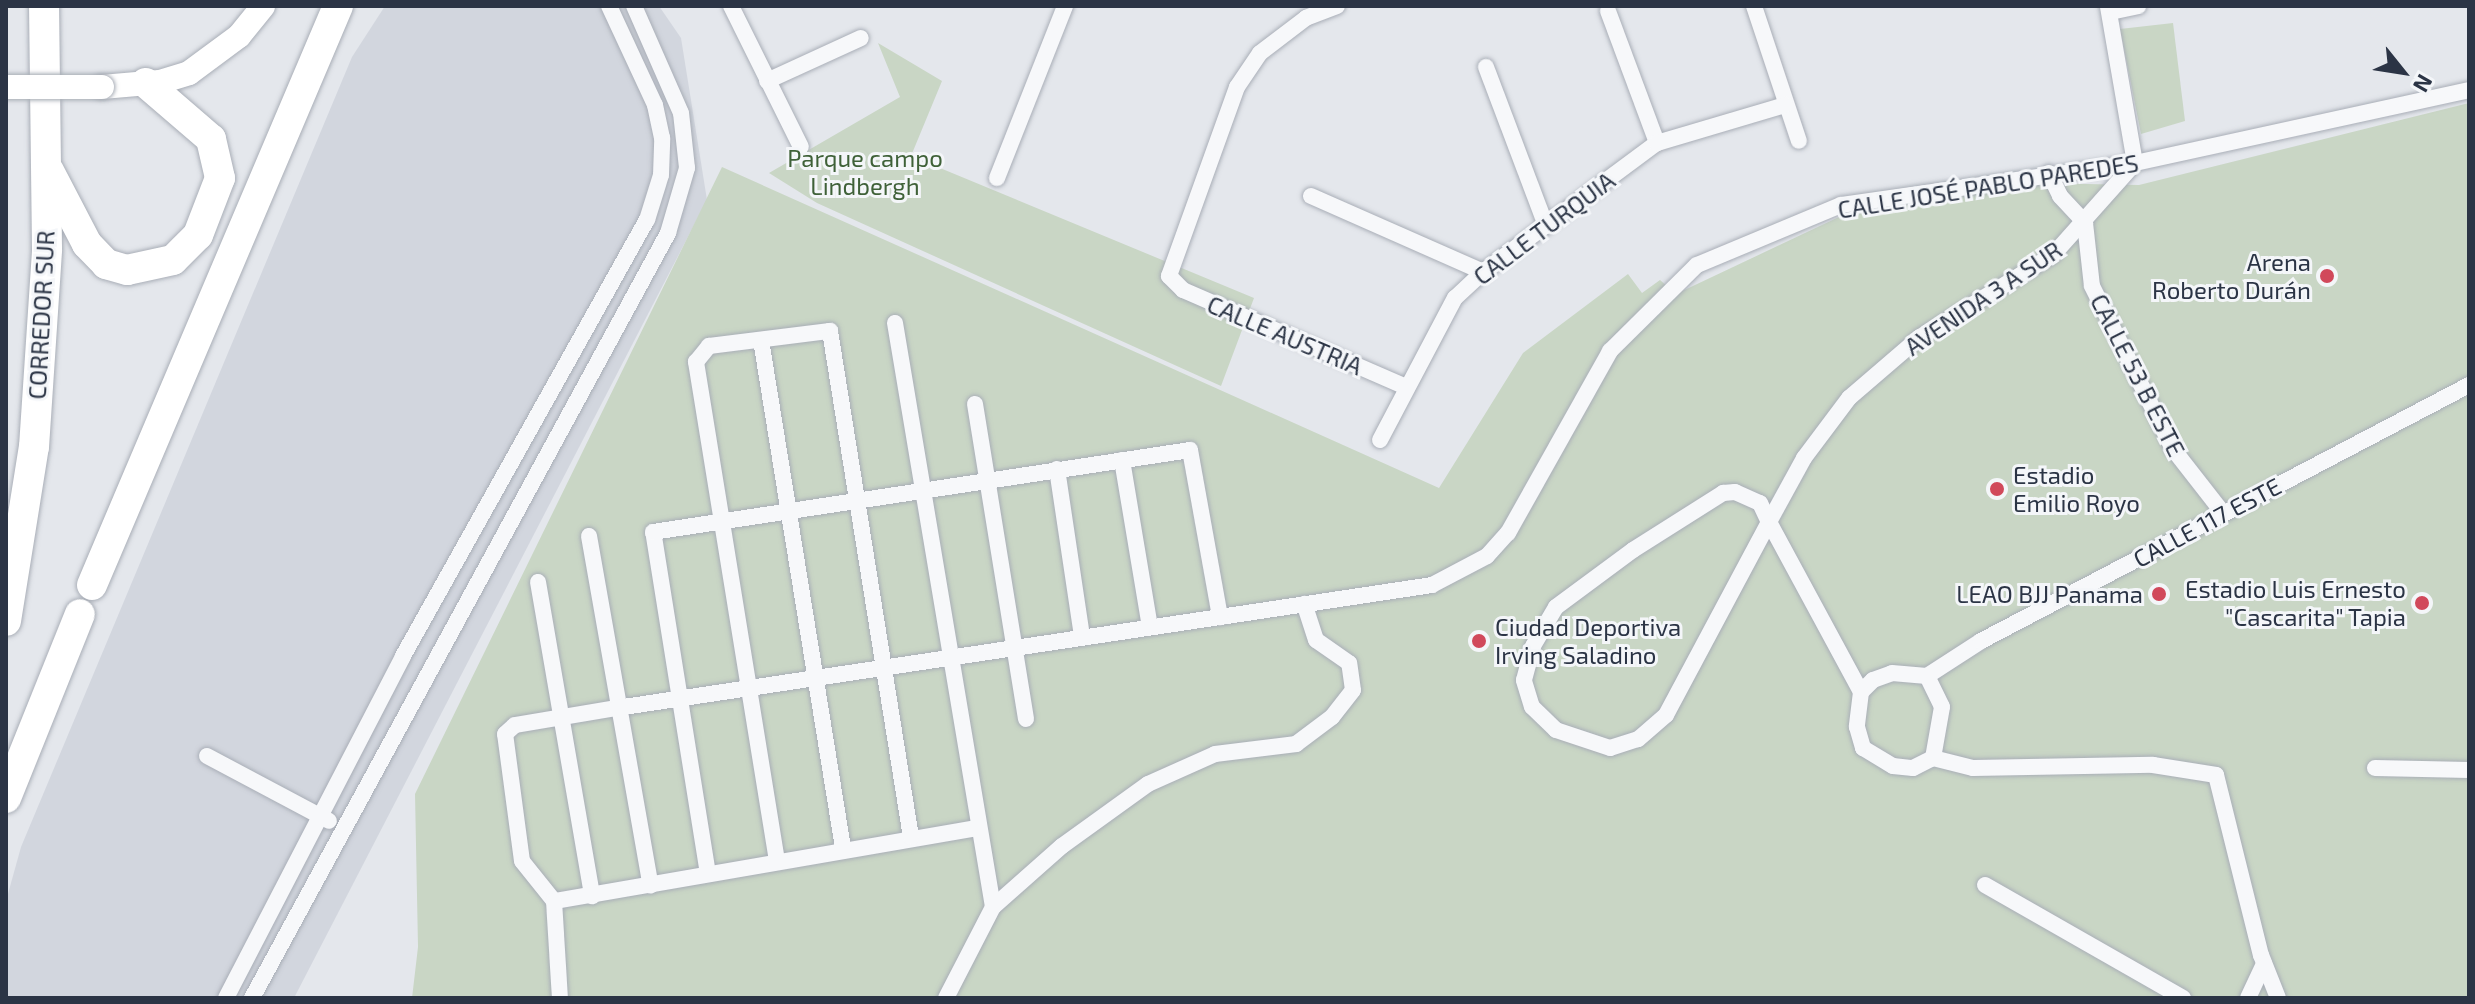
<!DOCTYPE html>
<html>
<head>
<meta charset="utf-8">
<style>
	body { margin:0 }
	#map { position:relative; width:2475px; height:1004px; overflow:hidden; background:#e4e7ec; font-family:"Exo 2",sans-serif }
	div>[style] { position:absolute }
	.built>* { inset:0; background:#d2d6de }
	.green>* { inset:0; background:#c9d6c5 }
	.roads { filter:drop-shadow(0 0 2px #a9aeb7) drop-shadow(0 0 2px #a9aeb7) }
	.street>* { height:16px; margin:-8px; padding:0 8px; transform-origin:8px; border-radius:8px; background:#f7f8fa }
	.secondary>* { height:24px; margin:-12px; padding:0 12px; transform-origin:12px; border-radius:12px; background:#fff }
	.highway>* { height:30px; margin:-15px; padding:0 15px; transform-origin:15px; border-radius:15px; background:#fff }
	.bridges { filter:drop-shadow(0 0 2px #a9aeb7) drop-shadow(0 0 2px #a9aeb7) }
	.secondary-bridge>* { height:24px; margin:-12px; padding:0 12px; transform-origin:12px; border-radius:12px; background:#fff }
	.dots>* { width:22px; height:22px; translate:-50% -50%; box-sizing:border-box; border:4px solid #f4f6f9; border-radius:50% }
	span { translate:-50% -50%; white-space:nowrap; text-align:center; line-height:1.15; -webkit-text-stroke:6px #f4f6f9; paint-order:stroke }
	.park-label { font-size:24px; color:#3f6138 }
	.street-label { font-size:24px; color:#2b3445 }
	.poi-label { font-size:24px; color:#2b3445 }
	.right { translate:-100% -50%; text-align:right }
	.left { translate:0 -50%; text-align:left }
	.frame { position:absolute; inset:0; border:8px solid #2b3445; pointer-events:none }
	.north { position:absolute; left:2363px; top:32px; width:80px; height:80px; -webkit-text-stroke:6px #f4f6f9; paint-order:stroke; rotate:120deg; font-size:22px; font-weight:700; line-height:32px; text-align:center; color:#2b3445 }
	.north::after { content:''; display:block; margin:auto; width:28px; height:36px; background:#2b3445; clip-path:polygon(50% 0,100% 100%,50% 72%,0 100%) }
</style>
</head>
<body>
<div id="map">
	<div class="built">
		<div style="clip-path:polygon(385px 6px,659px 6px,681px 38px,707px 200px,294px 998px,6px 998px,6px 901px,21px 847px,352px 57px)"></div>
	</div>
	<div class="green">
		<div style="clip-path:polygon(2173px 23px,2185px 121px,2141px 134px,2120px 29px)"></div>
		<div style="clip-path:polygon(878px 43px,942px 81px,911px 156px,1254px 298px,1221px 386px,817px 203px,769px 173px,900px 97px)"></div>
		<div style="clip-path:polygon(2469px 103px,2469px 998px,412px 998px,418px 947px,415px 794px,722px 167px,1439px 488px,1523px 353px,1628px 274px,1642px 293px,1660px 280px,1676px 294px,1841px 216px,2027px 183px,2139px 185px)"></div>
	</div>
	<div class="roads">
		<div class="street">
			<div style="left:731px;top:6px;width:157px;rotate:63.6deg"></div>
			<div style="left:1337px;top:6px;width:33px;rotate:159deg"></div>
			<div style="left:1306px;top:18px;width:58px;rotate:142.7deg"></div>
			<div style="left:1260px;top:53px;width:41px;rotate:124.1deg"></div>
			<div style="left:1237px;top:87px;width:201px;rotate:109.8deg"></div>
			<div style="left:1169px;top:276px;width:20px;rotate:45deg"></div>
			<div style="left:1183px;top:290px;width:243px;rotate:23.5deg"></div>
			<div style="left:1754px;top:6px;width:142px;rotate:71.6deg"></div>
			<div style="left:1608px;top:11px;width:141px;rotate:69.6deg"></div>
			<div style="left:2110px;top:12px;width:29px;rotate:-12deg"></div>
			<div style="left:1486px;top:67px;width:170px;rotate:69.3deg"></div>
			<div style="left:767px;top:81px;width:103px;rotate:-24.6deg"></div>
			<div style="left:2049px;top:173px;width:25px;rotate:64deg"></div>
			<div style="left:2060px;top:196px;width:37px;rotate:47deg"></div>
			<div style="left:2085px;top:223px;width:63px;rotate:83.7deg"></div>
			<div style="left:2092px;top:286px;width:182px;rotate:63.6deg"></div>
			<div style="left:2173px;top:449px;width:81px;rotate:52deg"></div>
			<div style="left:997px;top:178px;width:185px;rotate:-68.4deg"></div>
			<div style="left:1311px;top:196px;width:188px;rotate:23.8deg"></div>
			<div style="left:895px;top:323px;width:592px;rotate:80.47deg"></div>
			<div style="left:761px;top:340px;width:515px;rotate:80.83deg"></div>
			<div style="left:975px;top:404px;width:319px;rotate:80.8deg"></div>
			<div style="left:1380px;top:440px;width:161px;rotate:-62.2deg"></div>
			<div style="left:1455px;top:298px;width:38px;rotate:-43deg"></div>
			<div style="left:1483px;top:272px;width:217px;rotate:-36.6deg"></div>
			<div style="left:1657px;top:143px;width:134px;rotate:-16.5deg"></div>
			<div style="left:1122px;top:460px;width:169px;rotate:80.5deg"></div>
			<div style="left:1057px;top:469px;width:170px;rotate:81.5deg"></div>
			<div style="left:1735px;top:492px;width:27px;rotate:24deg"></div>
			<div style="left:1760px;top:503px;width:21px;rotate:65deg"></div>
			<div style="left:1769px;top:522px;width:219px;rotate:118.1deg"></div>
			<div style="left:1666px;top:715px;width:37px;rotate:139deg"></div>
			<div style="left:1638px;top:739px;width:29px;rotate:162deg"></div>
			<div style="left:1610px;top:748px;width:57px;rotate:-161.6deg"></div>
			<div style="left:1556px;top:730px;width:33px;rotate:-136deg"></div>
			<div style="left:1532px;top:707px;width:28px;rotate:-107deg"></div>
			<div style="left:1524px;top:680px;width:35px;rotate:-75deg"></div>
			<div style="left:1533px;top:646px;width:45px;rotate:-59.5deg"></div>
			<div style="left:1556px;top:607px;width:96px;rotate:-36.5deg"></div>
			<div style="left:1633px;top:550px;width:107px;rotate:-32.3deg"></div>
			<div style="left:1723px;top:493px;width:12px;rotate:-5deg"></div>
			<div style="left:589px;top:536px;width:355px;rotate:80deg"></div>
			<div style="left:538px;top:582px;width:319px;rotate:80.2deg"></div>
			<div style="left:1927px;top:676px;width:34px;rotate:64deg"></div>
			<div style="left:1942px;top:707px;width:52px;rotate:100deg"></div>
			<div style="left:1861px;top:692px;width:193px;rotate:-118.4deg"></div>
			<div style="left:1769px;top:522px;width:73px;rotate:-61.3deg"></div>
			<div style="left:1804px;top:458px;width:75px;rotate:-53.1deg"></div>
			<div style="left:1849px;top:398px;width:94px;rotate:-40.7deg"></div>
			<div style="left:1920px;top:337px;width:156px;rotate:-31.7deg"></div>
			<div style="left:2053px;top:255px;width:123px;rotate:-48.3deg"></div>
			<div style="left:2135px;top:163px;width:159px;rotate:-99.8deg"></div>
			<div style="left:1861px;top:692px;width:17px;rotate:-45deg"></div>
			<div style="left:1873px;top:680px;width:20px;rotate:-20deg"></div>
			<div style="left:1892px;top:673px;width:35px;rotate:5deg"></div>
			<div style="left:1927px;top:676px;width:64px;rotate:-32.9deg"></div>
			<div style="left:1981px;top:641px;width:551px;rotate:-27.68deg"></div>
			<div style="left:1861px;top:692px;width:35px;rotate:97deg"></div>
			<div style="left:1857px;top:727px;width:22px;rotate:74deg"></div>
			<div style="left:1863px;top:748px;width:35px;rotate:31deg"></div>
			<div style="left:1893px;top:766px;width:20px;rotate:6deg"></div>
			<div style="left:1913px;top:768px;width:22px;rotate:-27deg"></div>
			<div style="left:1933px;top:758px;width:41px;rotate:14deg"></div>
			<div style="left:1973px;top:768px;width:180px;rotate:-1deg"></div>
			<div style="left:2153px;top:765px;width:64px;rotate:9deg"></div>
			<div style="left:2216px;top:775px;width:186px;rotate:76deg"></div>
			<div style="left:2261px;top:955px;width:46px;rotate:68.4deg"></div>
			<div style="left:207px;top:756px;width:138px;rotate:28deg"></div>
			<div style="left:2375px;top:768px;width:94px;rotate:1.2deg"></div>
			<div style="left:977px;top:828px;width:429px;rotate:170.2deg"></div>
			<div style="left:554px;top:901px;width:51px;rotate:-128.7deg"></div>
			<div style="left:522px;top:861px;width:128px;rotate:-97.6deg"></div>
			<div style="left:505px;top:734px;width:13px;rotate:-42deg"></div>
			<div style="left:515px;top:725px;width:103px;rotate:-9.5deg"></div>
			<div style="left:617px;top:708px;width:824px;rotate:-8.58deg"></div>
			<div style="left:1432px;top:585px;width:62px;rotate:-27.8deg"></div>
			<div style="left:1487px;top:556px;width:31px;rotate:-48deg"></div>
			<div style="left:1508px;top:533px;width:209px;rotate:-60.7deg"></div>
			<div style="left:1610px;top:351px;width:122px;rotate:-44.7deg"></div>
			<div style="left:1697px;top:265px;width:156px;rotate:-22.6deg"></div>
			<div style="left:1841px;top:205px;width:297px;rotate:-8.1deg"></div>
			<div style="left:2135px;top:163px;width:342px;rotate:-12.3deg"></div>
			<div style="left:777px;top:861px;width:506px;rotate:-99.22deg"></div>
			<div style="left:696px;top:362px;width:21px;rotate:-51deg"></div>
			<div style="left:709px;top:346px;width:122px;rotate:-7.1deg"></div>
			<div style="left:830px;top:331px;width:512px;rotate:80.91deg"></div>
			<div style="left:708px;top:874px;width:346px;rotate:-99.1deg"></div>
			<div style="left:653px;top:532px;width:543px;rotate:-8.68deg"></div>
			<div style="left:1190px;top:450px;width:170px;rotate:79.8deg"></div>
			<div style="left:1985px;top:885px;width:228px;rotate:29.7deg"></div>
			<div style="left:554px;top:901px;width:97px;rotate:86.5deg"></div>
			<div style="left:226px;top:998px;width:385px;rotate:-62.6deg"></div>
			<div style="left:403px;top:656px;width:500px;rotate:-60.8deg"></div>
			<div style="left:647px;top:220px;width:47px;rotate:-72.7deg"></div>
			<div style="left:661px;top:175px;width:37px;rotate:-88deg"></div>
			<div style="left:662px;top:138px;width:34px;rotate:-102deg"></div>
			<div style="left:655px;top:105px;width:109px;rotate:-114.9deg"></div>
			<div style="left:252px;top:998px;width:871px;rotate:-61.46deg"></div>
			<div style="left:668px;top:233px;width:68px;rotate:-73.7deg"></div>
			<div style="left:687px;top:168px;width:55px;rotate:-96.2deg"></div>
			<div style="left:681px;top:113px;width:117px;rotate:-113.7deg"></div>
			<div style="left:946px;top:998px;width:102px;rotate:-62.7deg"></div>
			<div style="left:993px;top:907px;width:92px;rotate:-41.5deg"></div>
			<div style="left:1062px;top:846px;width:106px;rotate:-35.8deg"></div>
			<div style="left:1148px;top:784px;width:73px;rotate:-24.1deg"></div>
			<div style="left:1215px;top:754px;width:82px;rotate:-7deg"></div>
			<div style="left:1296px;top:744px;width:45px;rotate:-36.9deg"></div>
			<div style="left:1332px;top:717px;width:34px;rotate:-52deg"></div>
			<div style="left:1353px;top:690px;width:27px;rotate:-98deg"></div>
			<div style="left:1349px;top:663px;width:40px;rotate:-145.1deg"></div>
			<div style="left:1316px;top:640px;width:38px;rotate:-108deg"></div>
			<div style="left:2248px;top:998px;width:38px;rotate:-65deg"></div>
		</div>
		<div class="secondary">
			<div style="left:102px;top:87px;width:58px;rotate:-4.9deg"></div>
			<div style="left:160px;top:82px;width:30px;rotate:-17deg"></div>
			<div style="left:189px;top:73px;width:62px;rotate:-36.5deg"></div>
			<div style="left:239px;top:36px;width:38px;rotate:-51deg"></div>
		</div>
		<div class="highway">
			<div style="left:49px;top:171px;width:82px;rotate:62.5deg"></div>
			<div style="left:87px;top:244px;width:28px;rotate:46deg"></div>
			<div style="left:106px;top:264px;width:22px;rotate:16deg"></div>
			<div style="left:127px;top:270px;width:47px;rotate:-12.3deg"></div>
			<div style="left:173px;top:260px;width:35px;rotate:-45deg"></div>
			<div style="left:198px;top:235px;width:61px;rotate:-68.9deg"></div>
			<div style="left:220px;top:178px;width:40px;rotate:-103deg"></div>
			<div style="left:211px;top:139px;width:86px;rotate:-139.3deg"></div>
			<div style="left:92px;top:585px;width:629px;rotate:-66.98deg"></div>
			<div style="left:6px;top:621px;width:176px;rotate:-80.9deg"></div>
			<div style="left:34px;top:447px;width:198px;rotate:-86.2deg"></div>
			<div style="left:47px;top:249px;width:243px;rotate:-90.7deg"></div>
			<div style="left:6px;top:798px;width:198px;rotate:-68.1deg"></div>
		</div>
	</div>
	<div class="bridges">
		<div class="secondary-bridge">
			<div style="left:6px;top:87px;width:96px"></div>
		</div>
	</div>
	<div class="dots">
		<div style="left:2327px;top:276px;background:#d1495b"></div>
		<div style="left:1997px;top:489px;background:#d1495b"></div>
		<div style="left:2159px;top:594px;background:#d1495b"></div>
		<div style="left:2422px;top:603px;background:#d1495b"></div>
		<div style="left:1479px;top:641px;background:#d1495b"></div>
	</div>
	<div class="park-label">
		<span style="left:865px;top:172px">Parque campo<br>Lindbergh</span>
	</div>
	<div class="street-label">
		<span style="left:1988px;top:186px;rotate:-9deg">CALLE JOSÉ PABLO PAREDES</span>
		<span style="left:1544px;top:228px;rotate:-37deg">CALLE TURQUIA</span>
		<span style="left:1983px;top:298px;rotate:-34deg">AVENIDA 3 A SUR</span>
		<span style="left:41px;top:315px;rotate:-87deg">CORREDOR SUR</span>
		<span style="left:1285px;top:335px;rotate:23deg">CALLE AUSTRIA</span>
		<span style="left:2138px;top:375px;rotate:63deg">CALLE 53 B ESTE</span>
		<span style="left:2207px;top:522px;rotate:-28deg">CALLE 117 ESTE</span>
	</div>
	<div class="poi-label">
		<span class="right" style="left:2311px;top:276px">Arena<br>Roberto Durán</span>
		<span class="left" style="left:2013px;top:489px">Estadio<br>Emilio Royo</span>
		<span class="right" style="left:2406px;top:603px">Estadio Luis Ernesto<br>"Cascarita" Tapia</span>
		<span class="right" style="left:2143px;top:594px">LEAO BJJ Panama</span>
		<span class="left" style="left:1495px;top:641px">Ciudad Deportiva<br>Irving Saladino</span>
	</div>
	<div class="frame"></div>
	<div class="north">N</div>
</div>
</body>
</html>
